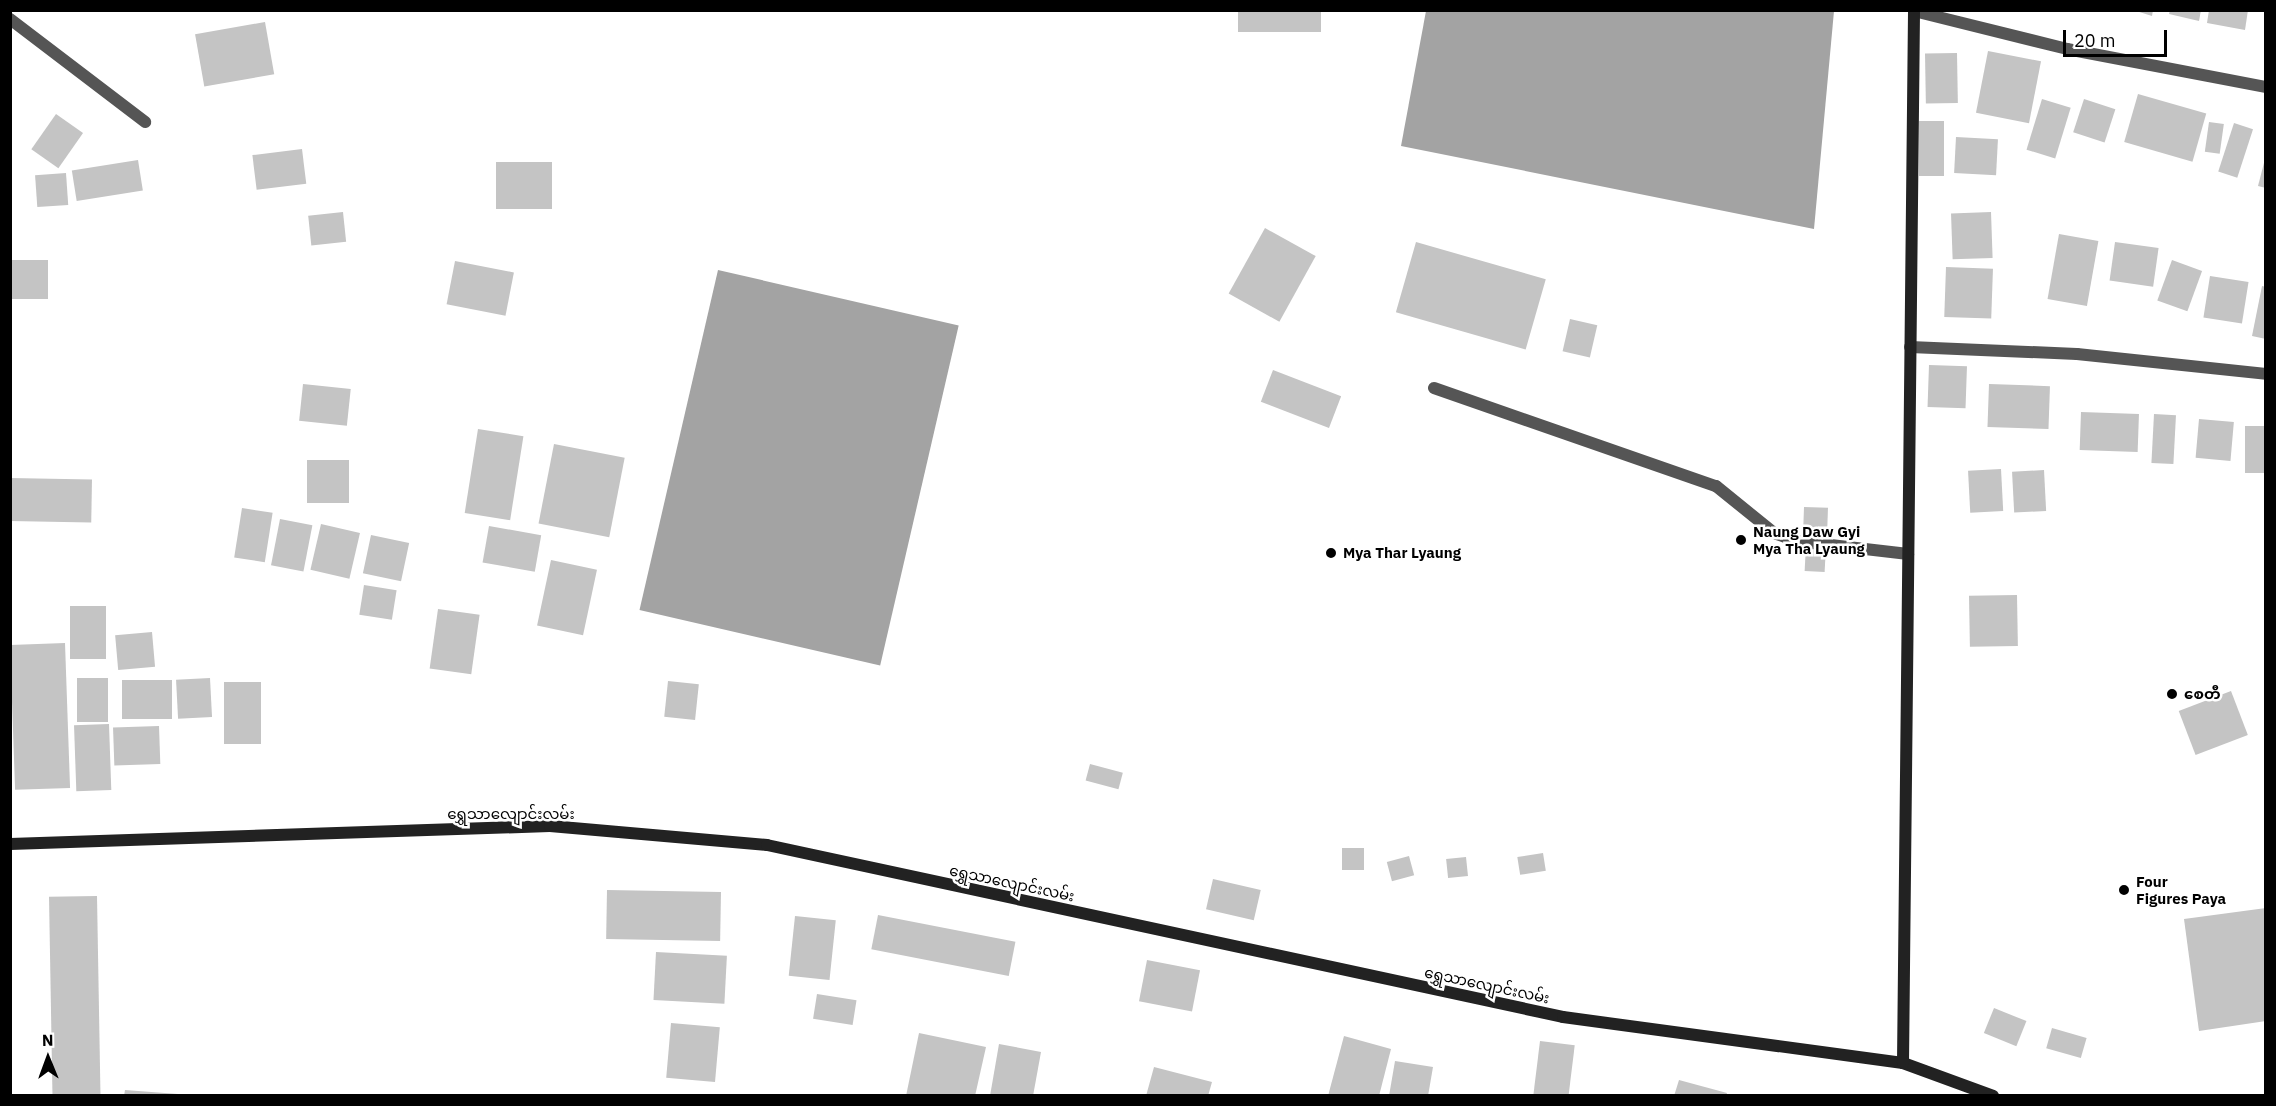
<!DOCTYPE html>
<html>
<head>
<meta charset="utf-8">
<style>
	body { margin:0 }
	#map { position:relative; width:2276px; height:1106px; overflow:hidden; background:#fff; font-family:"IBM Plex Sans","Noto Sans Myanmar",sans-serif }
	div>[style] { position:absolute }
	.water>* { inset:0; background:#a3a3a3; transform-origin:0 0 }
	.building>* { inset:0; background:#c4c4c4; transform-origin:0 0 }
	.lane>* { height:12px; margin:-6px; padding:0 6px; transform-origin:6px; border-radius:6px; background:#555 }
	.street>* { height:12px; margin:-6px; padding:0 6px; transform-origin:6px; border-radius:6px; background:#555 }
	.secondary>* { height:12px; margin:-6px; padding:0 6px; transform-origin:6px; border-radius:6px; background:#222 }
	.dots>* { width:16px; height:16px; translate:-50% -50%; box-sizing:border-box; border:3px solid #fff; border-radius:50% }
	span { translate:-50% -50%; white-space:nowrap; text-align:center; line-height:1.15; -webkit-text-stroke:5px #fff; paint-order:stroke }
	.poi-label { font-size:15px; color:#000; font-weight:700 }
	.left { translate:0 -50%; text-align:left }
	.street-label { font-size:15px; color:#000 }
	.frame { position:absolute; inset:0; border:12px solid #000; pointer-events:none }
	.north { position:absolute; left:18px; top:1028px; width:60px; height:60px; -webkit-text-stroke:4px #fff; paint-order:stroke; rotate:359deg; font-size:16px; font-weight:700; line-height:24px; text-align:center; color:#000 }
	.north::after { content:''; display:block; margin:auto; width:21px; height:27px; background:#000; clip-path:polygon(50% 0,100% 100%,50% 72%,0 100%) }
	.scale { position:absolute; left:2063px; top:30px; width:104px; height:27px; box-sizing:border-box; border:3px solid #000; border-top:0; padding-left:8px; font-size:18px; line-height:21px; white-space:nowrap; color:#000; -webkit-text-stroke:4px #fff; paint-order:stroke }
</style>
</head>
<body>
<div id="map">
	<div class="water">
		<div style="clip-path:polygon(1426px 11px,1834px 11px,1814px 229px,1401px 146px)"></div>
		<div style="left:718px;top:270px;width:247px;height:349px;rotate:13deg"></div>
	</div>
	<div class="building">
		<div style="left:1238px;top:10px;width:83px;height:22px"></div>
		<div style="clip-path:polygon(2133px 10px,2153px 10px,2152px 16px)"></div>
		<div style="clip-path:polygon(2170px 10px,2201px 10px,2199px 21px,2169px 14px)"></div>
		<div style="clip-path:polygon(2209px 10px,2248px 10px,2245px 30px,2207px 23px)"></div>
		<div style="left:265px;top:22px;width:53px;height:71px;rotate:80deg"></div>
		<div style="left:1988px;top:51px;width:54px;height:63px;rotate:11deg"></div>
		<div style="left:1957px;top:53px;width:50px;height:32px;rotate:89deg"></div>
		<div style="left:2138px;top:94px;width:71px;height:50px;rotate:16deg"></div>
		<div style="left:2042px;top:99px;width:30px;height:53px;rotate:17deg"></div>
		<div style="left:2084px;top:99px;width:33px;height:35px;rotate:18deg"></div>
		<div style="left:56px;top:114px;width:33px;height:43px;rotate:35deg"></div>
		<div style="left:1919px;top:121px;width:25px;height:55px"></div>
		<div style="left:2209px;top:122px;width:15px;height:30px;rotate:8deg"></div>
		<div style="left:2234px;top:123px;width:20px;height:51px;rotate:18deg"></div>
		<div style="left:1956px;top:137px;width:42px;height:36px;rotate:3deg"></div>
		<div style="left:302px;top:149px;width:35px;height:50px;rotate:83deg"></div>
		<div style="clip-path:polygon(2265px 159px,2266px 159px,2266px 188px,2258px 186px)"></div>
		<div style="left:138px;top:160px;width:31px;height:67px;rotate:81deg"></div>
		<div style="left:496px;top:162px;width:56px;height:47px"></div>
		<div style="left:66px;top:173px;width:32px;height:31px;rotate:86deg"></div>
		<div style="left:343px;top:212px;width:30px;height:35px;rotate:84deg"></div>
		<div style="left:1991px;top:212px;width:46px;height:40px;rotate:88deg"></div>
		<div style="left:1265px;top:228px;width:58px;height:75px;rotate:29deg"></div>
		<div style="left:2059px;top:234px;width:40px;height:66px;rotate:10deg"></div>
		<div style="left:1416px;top:242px;width:135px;height:73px;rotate:16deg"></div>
		<div style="left:2115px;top:242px;width:44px;height:39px;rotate:8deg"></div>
		<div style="left:48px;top:260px;width:39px;height:38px;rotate:90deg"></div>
		<div style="left:2172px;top:260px;width:32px;height:43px;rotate:20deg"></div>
		<div style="left:455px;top:261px;width:60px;height:44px;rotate:11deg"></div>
		<div style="left:1946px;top:267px;width:47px;height:50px;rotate:2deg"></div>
		<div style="left:2210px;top:276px;width:39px;height:42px;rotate:9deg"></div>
		<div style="clip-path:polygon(2262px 286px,2266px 287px,2266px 339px,2252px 336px)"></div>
		<div style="left:1570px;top:319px;width:28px;height:33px;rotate:13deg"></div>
		<div style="left:1929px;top:365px;width:38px;height:42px;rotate:2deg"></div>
		<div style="left:1273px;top:370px;width:73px;height:34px;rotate:21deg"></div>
		<div style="left:303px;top:384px;width:48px;height:37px;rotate:6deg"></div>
		<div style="left:1989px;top:384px;width:61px;height:43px;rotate:2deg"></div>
		<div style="left:2081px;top:412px;width:58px;height:38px;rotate:2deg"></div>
		<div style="left:2154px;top:414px;width:22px;height:49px;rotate:3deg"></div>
		<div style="left:2199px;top:419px;width:35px;height:39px;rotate:5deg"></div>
		<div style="left:2266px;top:426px;width:47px;height:21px;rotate:90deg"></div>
		<div style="left:478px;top:429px;width:46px;height:85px;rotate:9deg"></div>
		<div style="left:554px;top:444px;width:72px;height:81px;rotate:11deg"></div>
		<div style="left:349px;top:460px;width:43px;height:42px;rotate:90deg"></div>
		<div style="left:2001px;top:469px;width:42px;height:33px;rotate:87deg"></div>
		<div style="left:2044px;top:470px;width:41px;height:32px;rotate:87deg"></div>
		<div style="left:10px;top:478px;width:82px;height:43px;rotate:1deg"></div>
		<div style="left:1804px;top:507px;width:24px;height:30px;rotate:2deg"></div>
		<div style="left:242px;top:508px;width:31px;height:50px;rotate:9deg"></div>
		<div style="left:280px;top:519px;width:33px;height:47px;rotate:11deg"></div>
		<div style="left:321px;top:524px;width:40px;height:47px;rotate:13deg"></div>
		<div style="left:489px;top:526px;width:53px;height:37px;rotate:10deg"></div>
		<div style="left:371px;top:535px;width:39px;height:39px;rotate:12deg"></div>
		<div style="left:1806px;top:545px;width:20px;height:26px;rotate:3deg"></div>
		<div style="left:551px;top:560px;width:47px;height:67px;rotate:12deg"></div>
		<div style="left:364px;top:585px;width:33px;height:30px;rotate:9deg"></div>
		<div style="left:2017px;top:595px;width:51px;height:48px;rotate:89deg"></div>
		<div style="left:70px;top:606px;width:36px;height:53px"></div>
		<div style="left:438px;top:609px;width:42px;height:60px;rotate:8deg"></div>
		<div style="left:152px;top:632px;width:35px;height:37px;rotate:85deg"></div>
		<div style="left:65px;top:643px;width:145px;height:55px;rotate:88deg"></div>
		<div style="left:77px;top:678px;width:31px;height:44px"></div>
		<div style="left:210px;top:678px;width:39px;height:34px;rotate:87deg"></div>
		<div style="left:122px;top:680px;width:50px;height:39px"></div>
		<div style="left:668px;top:681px;width:31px;height:36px;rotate:6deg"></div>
		<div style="left:224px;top:682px;width:37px;height:62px"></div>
		<div style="left:2231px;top:691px;width:47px;height:56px;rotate:69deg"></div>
		<div style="left:109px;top:724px;width:66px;height:35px;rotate:88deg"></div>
		<div style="left:159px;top:726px;width:38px;height:46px;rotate:88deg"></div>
		<div style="left:1090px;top:764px;width:34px;height:17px;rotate:15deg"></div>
		<div style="left:1342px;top:848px;width:22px;height:22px"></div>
		<div style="left:1543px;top:853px;width:18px;height:26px;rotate:81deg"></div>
		<div style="left:1409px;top:856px;width:20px;height:23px;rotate:75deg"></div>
		<div style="left:1466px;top:857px;width:19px;height:20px;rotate:84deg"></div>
		<div style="left:1213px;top:879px;width:49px;height:31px;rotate:13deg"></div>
		<div style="left:607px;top:890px;width:114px;height:49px;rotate:1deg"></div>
		<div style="left:97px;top:896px;width:200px;height:48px;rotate:89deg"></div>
		<div style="clip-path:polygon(2266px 908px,2266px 1021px,2199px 1031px,2184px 919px)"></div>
		<div style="left:878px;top:915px;width:140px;height:35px;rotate:11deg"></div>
		<div style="left:795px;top:916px;width:41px;height:60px;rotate:6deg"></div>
		<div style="left:656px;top:952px;width:71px;height:48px;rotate:3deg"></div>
		<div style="left:1147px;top:960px;width:54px;height:42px;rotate:11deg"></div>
		<div style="left:817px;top:994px;width:40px;height:25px;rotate:9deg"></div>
		<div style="left:1994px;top:1008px;width:35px;height:27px;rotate:22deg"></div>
		<div style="left:671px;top:1023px;width:49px;height:55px;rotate:5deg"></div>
		<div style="left:2052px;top:1028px;width:36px;height:21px;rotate:16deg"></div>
		<div style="clip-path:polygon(919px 1033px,986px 1047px,975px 1096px,906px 1096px)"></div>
		<div style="clip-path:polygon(1344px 1036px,1391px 1049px,1379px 1096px,1328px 1096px)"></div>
		<div style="left:1540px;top:1041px;width:35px;height:55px;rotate:7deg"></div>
		<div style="clip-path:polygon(999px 1044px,1041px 1052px,1033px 1096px,990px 1096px)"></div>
		<div style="clip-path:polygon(1395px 1061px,1433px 1067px,1428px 1096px,1389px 1096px)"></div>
		<div style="clip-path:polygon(1154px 1067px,1212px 1082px,1208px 1096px,1146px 1096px)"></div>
		<div style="clip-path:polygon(1679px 1080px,1727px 1093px,1726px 1096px,1674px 1096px)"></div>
		<div style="clip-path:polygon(125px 1090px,178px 1094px,178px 1096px,124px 1096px)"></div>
	</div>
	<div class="lane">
		<div style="left:1434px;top:388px;width:299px;rotate:19.2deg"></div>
		<div style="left:1716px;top:486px;width:75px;rotate:39deg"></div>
		<div style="left:1774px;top:533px;width:23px;rotate:20deg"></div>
		<div style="left:1796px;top:541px;width:113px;rotate:6.6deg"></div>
	</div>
	<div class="street">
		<div style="left:1914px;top:11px;width:158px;rotate:13.9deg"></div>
		<div style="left:2067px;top:49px;width:203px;rotate:10.8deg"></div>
		<div style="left:10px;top:19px;width:170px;rotate:37.3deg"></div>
		<div style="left:1910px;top:347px;width:167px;rotate:2.4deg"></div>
		<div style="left:2077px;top:354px;width:190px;rotate:6deg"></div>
	</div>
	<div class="secondary">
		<div style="left:10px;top:844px;width:540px;rotate:-1.91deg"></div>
		<div style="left:550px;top:826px;width:218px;rotate:5deg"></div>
		<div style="left:767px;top:845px;width:814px;rotate:12.19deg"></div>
		<div style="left:1563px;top:1017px;width:343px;rotate:7.7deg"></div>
		<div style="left:1903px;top:1063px;width:96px;rotate:20.1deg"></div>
		<div style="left:1903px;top:1063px;width:1053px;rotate:-89.4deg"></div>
	</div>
	<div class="dots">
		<div style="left:1741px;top:540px;background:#000"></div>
		<div style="left:1331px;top:553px;background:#000"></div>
		<div style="left:2172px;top:694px;background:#000"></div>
		<div style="left:2124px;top:890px;background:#000"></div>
	</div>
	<div class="poi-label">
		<span class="left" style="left:1753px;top:540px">Naung Daw Gyi<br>Mya Tha Lyaung</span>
		<span class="left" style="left:1343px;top:553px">Mya Thar Lyaung</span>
		<span class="left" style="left:2184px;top:694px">စေတီ</span>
		<span class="left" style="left:2136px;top:890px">Four<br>Figures Paya</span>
	</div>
	<div class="street-label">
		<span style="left:511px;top:814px">ရွှေသာလျောင်းလမ်း</span>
		<span style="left:1012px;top:883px;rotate:12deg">ရွှေသာလျောင်းလမ်း</span>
		<span style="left:1487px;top:985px;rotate:12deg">ရွှေသာလျောင်းလမ်း</span>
	</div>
	<div class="frame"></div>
	<div class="north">N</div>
	<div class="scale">20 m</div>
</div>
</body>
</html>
